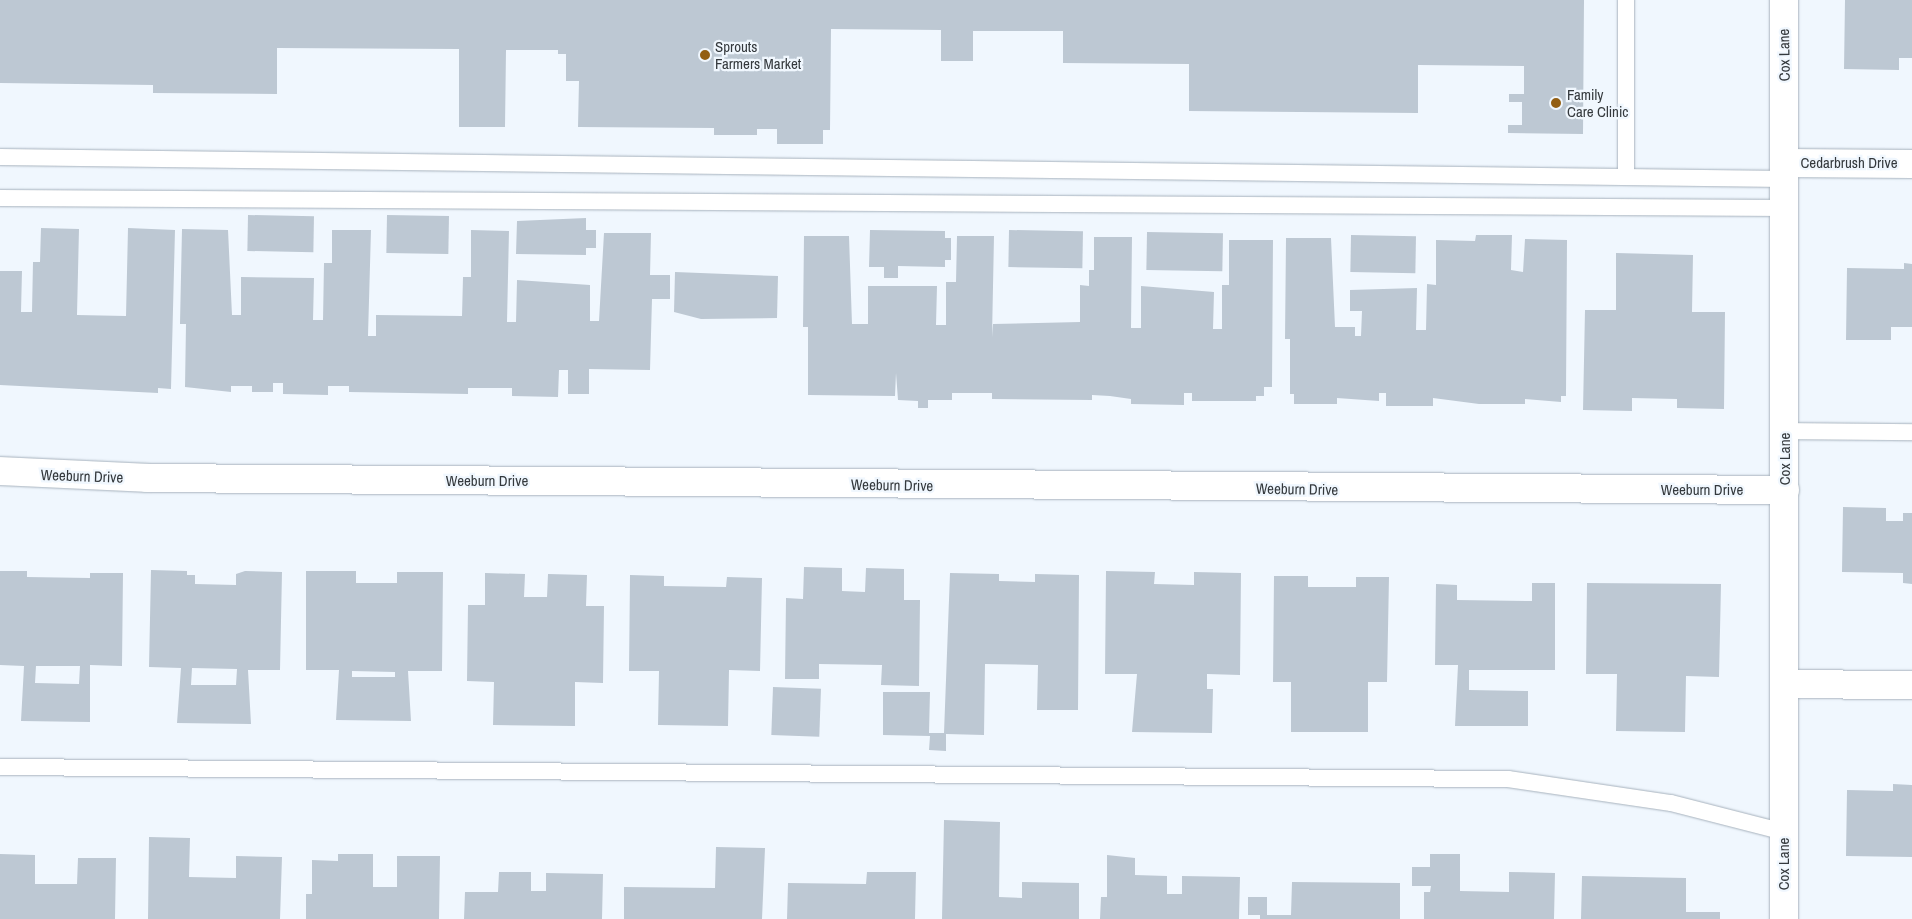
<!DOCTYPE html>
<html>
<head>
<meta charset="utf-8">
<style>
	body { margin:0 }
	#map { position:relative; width:1912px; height:919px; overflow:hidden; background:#f0f7fe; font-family:"Archivo Narrow",sans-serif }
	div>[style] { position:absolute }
	.building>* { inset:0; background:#bdc8d3; transform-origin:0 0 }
	.roads { filter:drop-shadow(0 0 1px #a7b2bd) drop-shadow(0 0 1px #a7b2bd) }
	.service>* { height:16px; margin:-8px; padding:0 8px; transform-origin:8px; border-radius:8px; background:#fff }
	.minor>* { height:28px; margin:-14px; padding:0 14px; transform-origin:14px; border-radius:14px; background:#fff }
	.tertiary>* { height:28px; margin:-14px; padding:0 14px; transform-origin:14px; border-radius:14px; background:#fff }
	.dots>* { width:14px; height:14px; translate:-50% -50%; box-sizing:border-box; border:2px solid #f0f7fe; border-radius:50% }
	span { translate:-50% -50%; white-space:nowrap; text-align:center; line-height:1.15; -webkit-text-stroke:4.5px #f0f7fe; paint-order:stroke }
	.poi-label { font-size:15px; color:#34393d }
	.left { translate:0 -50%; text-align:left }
	.street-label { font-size:15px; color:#34393d }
</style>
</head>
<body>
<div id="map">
	<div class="building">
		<div style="clip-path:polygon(0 0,1584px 0,1583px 134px,1508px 133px,1508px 125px,1522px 125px,1522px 102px,1509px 102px,1509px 94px,1524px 94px,1524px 66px,1418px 65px,1418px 113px,1189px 111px,1189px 64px,1063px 63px,1063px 31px,973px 31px,973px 61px,941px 61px,941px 30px,831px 29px,830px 130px,823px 130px,823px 144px,777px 144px,777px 129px,757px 129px,757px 135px,714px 135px,714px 128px,578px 127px,579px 81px,566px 81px,566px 54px,558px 54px,558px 50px,506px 50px,505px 127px,459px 127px,459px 49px,277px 48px,277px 94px,153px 93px,153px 85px,0 83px)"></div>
		<div style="clip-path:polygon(1845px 0,1912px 0,1912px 58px,1899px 58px,1899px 70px,1844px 69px)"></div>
		<div style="left:248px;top:215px;width:66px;height:36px;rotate:1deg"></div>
		<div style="left:387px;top:215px;width:62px;height:38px;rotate:1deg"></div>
		<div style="clip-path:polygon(586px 218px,586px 230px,596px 230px,596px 248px,586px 248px,586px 255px,516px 254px,517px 221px)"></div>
		<div style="clip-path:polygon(41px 228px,79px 229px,77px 315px,126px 316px,128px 228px,175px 230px,171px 389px,158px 388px,158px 393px,0 385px,0 271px,22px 271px,21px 312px,32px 312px,33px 262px,40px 262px)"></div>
		<div style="clip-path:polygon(182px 229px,228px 230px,232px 315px,241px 315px,241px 277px,314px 278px,313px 320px,323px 320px,324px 263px,332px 263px,332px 230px,371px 230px,368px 336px,376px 336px,376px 315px,462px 316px,463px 277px,471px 277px,471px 230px,509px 231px,507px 322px,516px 322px,517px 280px,590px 285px,590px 321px,599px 321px,604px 233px,651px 233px,650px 275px,670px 275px,670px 299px,652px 299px,650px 370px,589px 369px,589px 394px,568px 394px,568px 370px,559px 370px,558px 397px,512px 396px,512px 388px,468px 388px,468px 394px,349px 392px,349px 386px,328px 386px,328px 395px,283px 394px,283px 383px,273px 383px,273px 392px,252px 392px,252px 386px,231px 386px,231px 392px,185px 387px,186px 324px,180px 324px)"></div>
		<div style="clip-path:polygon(870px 230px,945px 231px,945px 238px,951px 238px,951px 260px,945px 260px,945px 267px,898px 266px,898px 278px,884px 278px,884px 267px,869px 267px)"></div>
		<div style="left:1009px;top:230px;width:74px;height:37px;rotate:1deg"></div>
		<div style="left:1147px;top:232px;width:76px;height:38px;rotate:1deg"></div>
		<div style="left:1351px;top:235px;width:65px;height:37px;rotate:1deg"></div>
		<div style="clip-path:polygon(1476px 235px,1512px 235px,1511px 270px,1523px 272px,1525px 239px,1567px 240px,1566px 396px,1561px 396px,1561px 402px,1525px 399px,1525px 404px,1479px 404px,1433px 398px,1433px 406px,1386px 406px,1386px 393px,1379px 393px,1379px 401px,1337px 398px,1337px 404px,1294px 404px,1294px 394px,1290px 394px,1290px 339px,1285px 339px,1286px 238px,1331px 238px,1335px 327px,1355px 327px,1355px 336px,1361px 336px,1362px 311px,1350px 311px,1350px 290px,1417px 288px,1416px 330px,1426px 330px,1427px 284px,1436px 285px,1436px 240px,1475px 241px)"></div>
		<div style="clip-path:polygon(804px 236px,849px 236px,852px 324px,868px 324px,868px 286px,937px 286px,936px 325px,946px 325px,946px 282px,956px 282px,957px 236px,994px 236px,992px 337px,993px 324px,1080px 322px,1080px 285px,1089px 286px,1089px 270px,1094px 270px,1094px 237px,1132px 237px,1131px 328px,1141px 328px,1141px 286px,1214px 292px,1213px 329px,1222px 329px,1222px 285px,1229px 285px,1229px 240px,1273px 240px,1272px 387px,1264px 387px,1264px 396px,1256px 396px,1256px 401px,1192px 401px,1192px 393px,1184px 393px,1184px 405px,1131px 404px,1131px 399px,1110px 396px,1092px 395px,1092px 400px,992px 399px,992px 393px,952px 393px,952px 400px,928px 400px,928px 408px,918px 408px,918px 401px,898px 400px,896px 373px,895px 396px,808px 395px,808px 327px,803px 327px)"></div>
		<div style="clip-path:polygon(1616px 253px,1693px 255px,1692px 312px,1725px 312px,1724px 409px,1677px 408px,1677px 399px,1632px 398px,1632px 411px,1583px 410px,1585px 310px,1616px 310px)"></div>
		<div style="clip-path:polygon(1904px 263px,1912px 264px,1912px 327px,1891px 327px,1891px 340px,1846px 340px,1847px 268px,1904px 269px)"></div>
		<div style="clip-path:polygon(675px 272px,778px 276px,777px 318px,701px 319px,674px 312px)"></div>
		<div style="clip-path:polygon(1843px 507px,1886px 508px,1886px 521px,1903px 521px,1903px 513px,1912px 513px,1912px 584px,1903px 583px,1903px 573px,1842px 572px)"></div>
		<div style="clip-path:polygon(804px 567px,842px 568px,842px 591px,865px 592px,866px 568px,904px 569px,904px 600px,920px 600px,919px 686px,881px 685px,882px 665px,819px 664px,819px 679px,785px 679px,786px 598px,803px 599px)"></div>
		<div style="clip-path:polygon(evenodd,151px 570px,187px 571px,187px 575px,195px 575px,195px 584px,236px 585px,236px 574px,245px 571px,282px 572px,280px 670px,248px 670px,251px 724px,177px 723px,181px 668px,149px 667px,151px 570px,192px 668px,237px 669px,236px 685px,191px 685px,192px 668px)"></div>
		<div style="clip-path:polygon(evenodd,0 571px,27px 571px,27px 577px,90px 578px,90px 573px,123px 573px,122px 666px,90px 665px,90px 722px,21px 721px,24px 666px,0 665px,0 571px,36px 666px,80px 666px,79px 684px,35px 683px,36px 666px)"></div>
		<div style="clip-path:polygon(evenodd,306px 571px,356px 571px,356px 583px,397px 583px,397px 572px,443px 572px,442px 671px,408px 671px,411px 721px,336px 720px,339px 670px,306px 670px,306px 571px,352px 671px,395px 672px,395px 677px,352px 677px,352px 671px)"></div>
		<div style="clip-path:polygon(1106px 571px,1155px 572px,1154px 584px,1194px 585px,1194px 572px,1241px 573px,1240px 675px,1207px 674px,1207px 689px,1213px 689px,1212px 733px,1132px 732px,1137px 674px,1105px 674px)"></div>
		<div style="clip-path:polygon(485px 573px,525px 574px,524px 597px,547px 597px,548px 574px,587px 575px,586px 606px,604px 606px,603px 683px,575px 682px,575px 726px,493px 725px,494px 682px,467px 681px,468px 605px,485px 605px)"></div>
		<div style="clip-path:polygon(950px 573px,999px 574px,999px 581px,1035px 582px,1035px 574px,1079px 575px,1078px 710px,1037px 710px,1038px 665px,985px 664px,984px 735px,946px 734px,946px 751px,929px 750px,930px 736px,883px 735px,883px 692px,930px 692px,929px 733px,944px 733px)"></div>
		<div style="clip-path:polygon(630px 575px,664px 576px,664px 586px,726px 587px,727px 577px,762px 578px,760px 671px,729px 670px,728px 726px,658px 725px,659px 671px,629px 671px)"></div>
		<div style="clip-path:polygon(1274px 576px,1308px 576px,1308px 587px,1356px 587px,1356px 577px,1389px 577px,1387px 682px,1368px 682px,1368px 732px,1291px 732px,1291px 682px,1273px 682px)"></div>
		<div style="clip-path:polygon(1532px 583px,1555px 583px,1555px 670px,1469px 670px,1469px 690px,1528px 691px,1528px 726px,1455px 726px,1458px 665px,1435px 665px,1436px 584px,1457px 585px,1457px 600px,1532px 601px)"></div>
		<div style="clip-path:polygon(1587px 583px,1721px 584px,1719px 677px,1686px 676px,1685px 732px,1616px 731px,1617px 674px,1586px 674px)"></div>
		<div style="left:773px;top:687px;width:48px;height:48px;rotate:2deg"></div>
		<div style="clip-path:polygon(1893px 784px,1912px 785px,1912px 857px,1846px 856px,1847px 790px,1893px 791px)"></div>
		<div style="clip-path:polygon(944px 820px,1000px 822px,999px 897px,1022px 898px,1022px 882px,1079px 883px,1079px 919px,942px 919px)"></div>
		<div style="clip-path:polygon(149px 837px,190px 838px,189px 877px,236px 878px,236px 856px,282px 857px,280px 919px,148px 919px)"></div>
		<div style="clip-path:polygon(716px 847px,765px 848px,762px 919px,624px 919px,624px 887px,715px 888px)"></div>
		<div style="clip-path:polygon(0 854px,35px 855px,35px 884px,77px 884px,78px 858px,116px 858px,115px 919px,0 919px)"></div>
		<div style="clip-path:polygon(338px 854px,373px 854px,373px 887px,397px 887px,397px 856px,440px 856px,439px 919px,306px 919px,306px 894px,312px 894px,312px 860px,338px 861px)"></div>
		<div style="clip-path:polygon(1430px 854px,1460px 854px,1460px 891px,1509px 892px,1509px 872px,1555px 873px,1554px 919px,1424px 919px,1424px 892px,1430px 892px,1431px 886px,1412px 886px,1412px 867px,1430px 867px)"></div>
		<div style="clip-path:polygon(1107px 855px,1135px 858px,1135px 875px,1167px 876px,1167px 894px,1182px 894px,1182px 876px,1240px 877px,1239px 919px,1100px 919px,1101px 897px,1107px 897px)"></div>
		<div style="clip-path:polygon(499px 872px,531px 872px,531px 891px,546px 891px,546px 873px,603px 874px,602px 919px,464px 919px,465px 892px,498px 892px)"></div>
		<div style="clip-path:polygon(867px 872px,916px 872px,915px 919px,787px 919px,788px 883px,866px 884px)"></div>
		<div style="clip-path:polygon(1582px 876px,1686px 878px,1686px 912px,1720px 912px,1720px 919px,1581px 919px)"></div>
		<div style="clip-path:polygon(1292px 882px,1400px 883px,1400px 919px,1260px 919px,1260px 915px,1248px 915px,1248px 897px,1267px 897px,1267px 915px,1291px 915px)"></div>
	</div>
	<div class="roads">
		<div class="service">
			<div style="left:1626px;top:0;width:177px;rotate:90deg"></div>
			<div style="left:0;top:157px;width:1785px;rotate:0.71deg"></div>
			<div style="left:0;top:198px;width:1785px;rotate:0.32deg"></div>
			<div style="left:1785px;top:431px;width:127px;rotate:0.5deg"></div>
			<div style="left:0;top:767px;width:1508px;rotate:0.46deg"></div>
			<div style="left:1508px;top:779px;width:165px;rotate:8.4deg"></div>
			<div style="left:1671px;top:803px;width:117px;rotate:14.4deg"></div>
		</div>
		<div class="minor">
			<div style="left:1785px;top:163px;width:127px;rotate:0.5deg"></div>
			<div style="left:0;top:471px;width:147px;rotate:2.7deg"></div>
			<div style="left:147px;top:478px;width:1638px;rotate:0.42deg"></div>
			<div style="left:1785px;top:684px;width:127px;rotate:0.5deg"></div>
		</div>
		<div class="tertiary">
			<div style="left:1784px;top:919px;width:919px;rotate:-90deg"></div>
		</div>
	</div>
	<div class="dots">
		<div style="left:705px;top:55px;background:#935e12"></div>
		<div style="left:1556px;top:103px;background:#935e12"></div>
	</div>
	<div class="poi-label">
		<span class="left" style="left:715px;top:55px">Sprouts<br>Farmers Market</span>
		<span class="left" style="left:1567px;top:103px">Family<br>Care Clinic</span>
	</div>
	<div class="street-label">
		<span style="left:1784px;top:55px;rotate:-91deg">Cox Lane</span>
		<span style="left:1849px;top:163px">Cedarbrush Drive</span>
		<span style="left:1785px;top:459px;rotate:-90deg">Cox Lane</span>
		<span style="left:82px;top:476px;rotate:2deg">Weeburn Drive</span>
		<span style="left:487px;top:481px">Weeburn Drive</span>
		<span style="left:892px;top:485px;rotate:1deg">Weeburn Drive</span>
		<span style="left:1297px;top:489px;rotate:1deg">Weeburn Drive</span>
		<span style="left:1702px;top:490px">Weeburn Drive</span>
		<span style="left:1784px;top:864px;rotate:-90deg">Cox Lane</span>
	</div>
</div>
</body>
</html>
